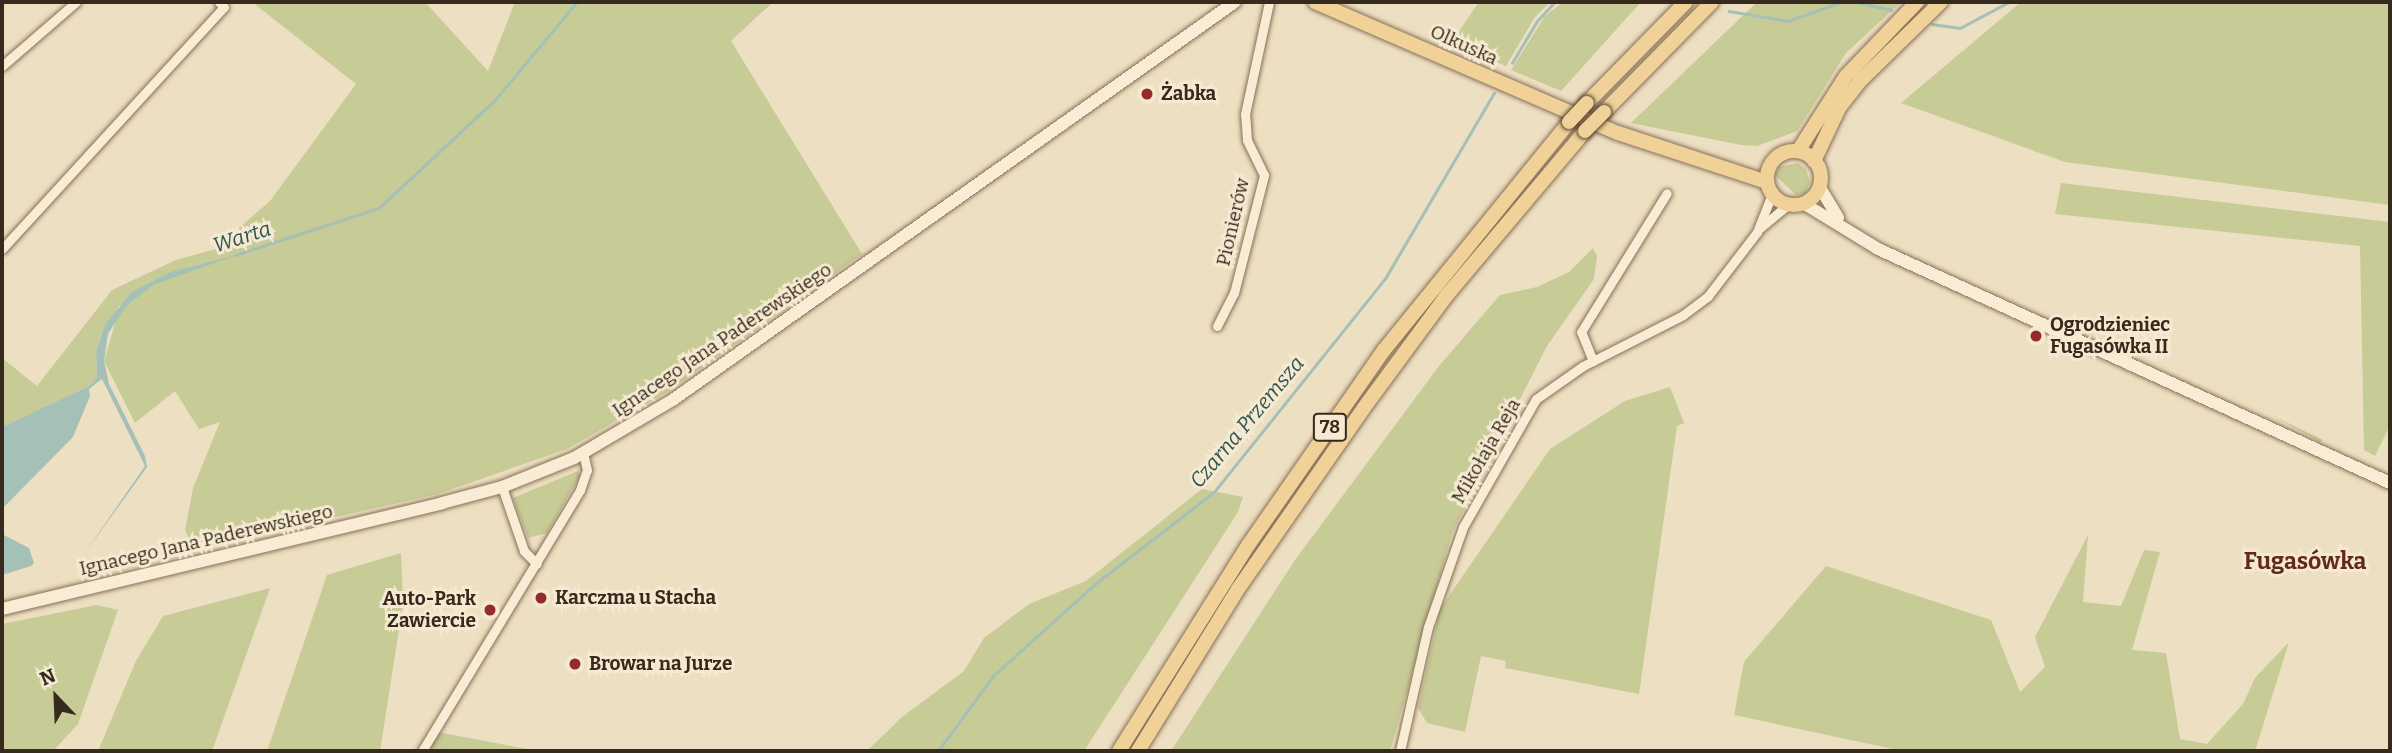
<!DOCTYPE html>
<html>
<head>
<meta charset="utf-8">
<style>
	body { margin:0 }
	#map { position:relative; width:2392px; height:753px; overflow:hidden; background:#eddfc1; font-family:Bitter,serif }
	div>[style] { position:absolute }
	.green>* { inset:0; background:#c7cb96 }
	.water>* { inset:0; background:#a4c0b7 }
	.stream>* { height:2.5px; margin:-1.25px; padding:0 1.25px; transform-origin:1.25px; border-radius:1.25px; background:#a4c0b7 }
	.roads { filter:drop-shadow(0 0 2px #877059) drop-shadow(0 0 2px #877059) }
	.street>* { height:9px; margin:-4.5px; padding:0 4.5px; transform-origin:4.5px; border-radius:4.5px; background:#f8ecd4 }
	.secondary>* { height:12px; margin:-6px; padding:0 6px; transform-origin:6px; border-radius:6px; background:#f8ecd4 }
	.primary>* { height:14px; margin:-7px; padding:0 7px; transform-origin:7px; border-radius:7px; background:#f0d299 }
	.primary>.ring { margin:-7px; padding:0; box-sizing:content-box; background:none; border:14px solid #f0d299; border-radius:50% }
	.bridges { filter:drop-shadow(0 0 2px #543e2d) drop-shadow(0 0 2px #543e2d) }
	.primary-bridge>* { height:14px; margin:-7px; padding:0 7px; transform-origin:7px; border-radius:7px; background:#f0d299 }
	.dots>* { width:19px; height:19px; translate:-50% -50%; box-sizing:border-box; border:4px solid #f5e9d1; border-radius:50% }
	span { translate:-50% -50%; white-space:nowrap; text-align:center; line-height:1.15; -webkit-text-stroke:6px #f5e9d1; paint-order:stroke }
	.shield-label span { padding:2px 5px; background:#f5e9d1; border:2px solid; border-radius:5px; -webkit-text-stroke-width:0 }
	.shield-label { font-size:18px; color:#36291d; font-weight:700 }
	.street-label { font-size:19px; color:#36291d }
	.poi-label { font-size:19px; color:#36291d; font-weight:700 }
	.left { translate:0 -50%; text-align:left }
	.right { translate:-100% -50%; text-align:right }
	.water-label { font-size:21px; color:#2d5652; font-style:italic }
	.quarter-label { font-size:23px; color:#62291d; font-weight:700 }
	.frame { position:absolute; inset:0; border:4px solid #36291d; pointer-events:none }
	.north { position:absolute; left:21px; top:662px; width:70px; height:70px; -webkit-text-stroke:5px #f5e9d1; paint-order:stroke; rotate:337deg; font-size:19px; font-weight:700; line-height:28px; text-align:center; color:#36291d }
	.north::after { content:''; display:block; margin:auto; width:24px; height:32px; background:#36291d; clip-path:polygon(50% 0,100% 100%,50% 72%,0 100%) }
</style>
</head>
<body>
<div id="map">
	<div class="green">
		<div style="clip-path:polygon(252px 2px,425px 2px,488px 71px,515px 2px,773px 2px,731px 41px,862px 254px,670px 390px,567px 449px,438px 494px,194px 549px,185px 530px,193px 488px,220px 422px,199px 429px,175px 391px,135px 423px,104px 361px,121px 303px,101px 336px,96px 351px,97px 378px,89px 386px,2px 427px,2px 358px,37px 386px,112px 290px,176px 260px,245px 241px,236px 231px,270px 201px,356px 84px)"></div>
		<div style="clip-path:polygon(1479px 2px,1550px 2px,1535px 17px,1506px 66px,1451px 43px)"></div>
		<div style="clip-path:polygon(1563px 2px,1641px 2px,1561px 91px,1511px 70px,1545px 16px)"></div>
		<div style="clip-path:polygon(1757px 2px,1901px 2px,1846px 53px,1797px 131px,1757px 146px,1741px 145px,1631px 123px)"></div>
		<div style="clip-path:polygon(2021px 2px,2390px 2px,2390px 205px,2065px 162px,1901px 103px)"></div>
		<div style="clip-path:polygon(1798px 163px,1806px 169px,1810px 182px,1805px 193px,1796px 195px,1775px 175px,1779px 167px)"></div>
		<div style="clip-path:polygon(2061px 183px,2390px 222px,2390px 425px,2375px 456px,2364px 450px,2360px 246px,2055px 214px)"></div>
		<div style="clip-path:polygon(1593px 248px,1597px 256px,1594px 279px,1547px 346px,1452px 533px,1390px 751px,1171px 751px,1295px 560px,1439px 366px,1500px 295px,1537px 287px,1569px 272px)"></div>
		<div style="clip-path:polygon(1670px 387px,1684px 423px,1677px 426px,1639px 694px,1505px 668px,1506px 661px,1481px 656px,1465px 732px,1427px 723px,1418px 708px,1440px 609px,1550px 449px,1625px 401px)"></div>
		<div style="clip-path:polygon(2271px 415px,2323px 440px,2320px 442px)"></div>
		<div style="clip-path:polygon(578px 471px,580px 476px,547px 533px,528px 538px,513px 498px)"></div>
		<div style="clip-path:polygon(1202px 489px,1243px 497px,1238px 512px,1084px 751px,867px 751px,902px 717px,964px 671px,984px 638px,1029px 604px,1086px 581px)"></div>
		<div style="clip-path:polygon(2088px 535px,2083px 602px,2121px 606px,2144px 550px,2160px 552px,2132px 650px,2166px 653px,2180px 739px,2207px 744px,2243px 704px,2255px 678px,2289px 642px,2255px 751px,1902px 751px,1734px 715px,1744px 662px,1826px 566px,1991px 620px,2020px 692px,2045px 667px,2035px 637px)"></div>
		<div style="clip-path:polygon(401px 553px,403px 604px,380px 751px,267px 751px,327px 575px)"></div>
		<div style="clip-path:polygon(270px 588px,212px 751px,98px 751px,136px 661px,163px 616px)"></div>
		<div style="clip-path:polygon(97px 605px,118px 610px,78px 724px,53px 751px,2px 751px,2px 624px)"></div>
		<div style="clip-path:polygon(432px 731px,532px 750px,543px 751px,422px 751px)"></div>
	</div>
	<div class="water">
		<div style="clip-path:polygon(237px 255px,153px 285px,126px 306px,108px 334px,104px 361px,109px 384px,145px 456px,147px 467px,82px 557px,145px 466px,102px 379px,89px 389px,90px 396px,73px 437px,2px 509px,2px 427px,89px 386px,97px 378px,96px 351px,106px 323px,132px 292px,171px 272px)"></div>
		<div style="clip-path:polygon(2px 534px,29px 548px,34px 563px,31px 566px,2px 575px)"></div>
	</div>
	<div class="stream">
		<div style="left:1857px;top:2px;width:35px;rotate:13deg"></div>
		<div style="left:1729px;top:11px;width:60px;rotate:9.6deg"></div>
		<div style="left:1788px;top:21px;width:56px;rotate:-19.7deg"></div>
		<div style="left:1932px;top:24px;width:28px;rotate:8deg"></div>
		<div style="left:1960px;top:28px;width:55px;rotate:-28deg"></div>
		<div style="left:1512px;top:63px;width:49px;rotate:-59.2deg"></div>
		<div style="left:1537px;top:21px;width:26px;rotate:-47deg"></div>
		<div style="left:235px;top:255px;width:151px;rotate:-18.1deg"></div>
		<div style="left:379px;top:208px;width:158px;rotate:-43deg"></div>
		<div style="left:495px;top:100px;width:128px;rotate:-50.1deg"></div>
		<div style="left:938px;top:751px;width:93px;rotate:-53.7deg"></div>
		<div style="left:993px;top:676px;width:137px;rotate:-42deg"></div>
		<div style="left:1095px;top:584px;width:150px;rotate:-37.7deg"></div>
		<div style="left:1214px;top:492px;width:275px;rotate:-51.3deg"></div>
		<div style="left:1386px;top:277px;width:213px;rotate:-59.6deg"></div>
	</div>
	<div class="roads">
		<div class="street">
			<div style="left:2px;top:66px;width:98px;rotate:-40.9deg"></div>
			<div style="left:1760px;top:228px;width:38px;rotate:-40deg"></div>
			<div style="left:2px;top:249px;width:328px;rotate:-47.5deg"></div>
			<div style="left:224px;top:7px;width:7px;rotate:-135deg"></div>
			<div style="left:1217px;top:326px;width:37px;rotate:-63deg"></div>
			<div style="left:1234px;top:293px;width:122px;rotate:-75.7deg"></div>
			<div style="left:1264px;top:175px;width:39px;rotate:-116deg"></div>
			<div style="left:1247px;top:140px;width:26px;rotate:-94deg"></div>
			<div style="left:1245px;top:114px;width:115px;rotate:-77.9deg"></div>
			<div style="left:1593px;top:361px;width:31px;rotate:-112deg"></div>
			<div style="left:1581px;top:332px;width:163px;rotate:-58.3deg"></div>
			<div style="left:502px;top:487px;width:68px;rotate:71deg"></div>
			<div style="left:524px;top:551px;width:18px;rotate:45deg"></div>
			<div style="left:422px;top:751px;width:305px;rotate:-58.8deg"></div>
			<div style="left:580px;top:490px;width:21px;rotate:-71deg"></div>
			<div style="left:587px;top:470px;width:17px;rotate:-103deg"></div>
			<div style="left:1400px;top:751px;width:127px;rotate:-77.3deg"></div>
			<div style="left:1428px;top:627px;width:106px;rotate:-70.7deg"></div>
			<div style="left:1463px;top:527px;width:147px;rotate:-60.3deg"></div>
			<div style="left:1536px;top:399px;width:57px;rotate:-35.1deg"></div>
			<div style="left:1583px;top:366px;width:112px;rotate:-27deg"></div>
			<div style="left:1683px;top:315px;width:31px;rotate:-37deg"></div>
			<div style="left:1708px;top:296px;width:81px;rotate:-52.6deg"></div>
			<div style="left:1757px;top:232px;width:41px;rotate:-68.5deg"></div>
		</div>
		<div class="secondary">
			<div style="left:1819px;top:186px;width:37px;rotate:59deg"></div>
			<div style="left:1803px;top:203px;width:88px;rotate:31.5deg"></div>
			<div style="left:1878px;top:249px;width:563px;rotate:24.56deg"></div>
			<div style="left:2px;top:609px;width:453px;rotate:-13.5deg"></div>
			<div style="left:442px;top:503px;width:62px;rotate:-14.9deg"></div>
			<div style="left:502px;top:487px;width:78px;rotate:-21.9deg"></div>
			<div style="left:574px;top:458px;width:116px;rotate:-30.5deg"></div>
			<div style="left:674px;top:399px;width:687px;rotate:-35.29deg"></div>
		</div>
		<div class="primary">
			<div style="left:1315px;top:2px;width:330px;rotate:23.4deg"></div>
			<div style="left:1618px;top:133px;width:157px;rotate:18.2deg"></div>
			<div style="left:1587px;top:103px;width:141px;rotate:-45.6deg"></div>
			<div style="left:1604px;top:112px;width:154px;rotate:-45.5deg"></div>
			<div style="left:1798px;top:151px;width:89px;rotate:-57.4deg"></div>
			<div style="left:1846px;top:76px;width:103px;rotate:-46.2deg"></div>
			<div class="ring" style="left:1767px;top:151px;width:40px;height:40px"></div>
			<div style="left:1814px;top:161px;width:59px;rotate:-64.7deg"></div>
			<div style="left:1839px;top:108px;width:34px;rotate:-52deg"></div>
			<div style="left:1860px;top:81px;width:113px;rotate:-44.3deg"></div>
			<div style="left:1119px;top:751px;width:244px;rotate:-57.9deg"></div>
			<div style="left:1249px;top:544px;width:236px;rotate:-55.2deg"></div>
			<div style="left:1384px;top:350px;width:294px;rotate:-50.9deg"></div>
			<div style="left:1138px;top:751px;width:190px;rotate:-58.3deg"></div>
			<div style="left:1238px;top:589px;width:219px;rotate:-55.2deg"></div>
			<div style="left:1363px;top:409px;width:142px;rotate:-53.6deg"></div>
			<div style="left:1447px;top:295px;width:214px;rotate:-49.9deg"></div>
		</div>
	</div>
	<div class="bridges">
		<div class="primary-bridge">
			<div style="left:1569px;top:122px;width:26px;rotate:-47deg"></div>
			<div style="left:1585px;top:131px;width:27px;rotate:-45deg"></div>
		</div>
	</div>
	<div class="dots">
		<div style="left:1147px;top:94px;background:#952a2e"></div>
		<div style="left:2036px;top:336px;background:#952a2e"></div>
		<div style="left:541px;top:598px;background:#952a2e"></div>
		<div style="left:490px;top:610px;background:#952a2e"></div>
		<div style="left:575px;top:664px;background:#952a2e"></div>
	</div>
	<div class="shield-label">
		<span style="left:1330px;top:427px">78</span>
	</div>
	<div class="street-label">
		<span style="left:1464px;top:45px;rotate:24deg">Olkuska</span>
		<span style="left:1233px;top:222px;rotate:-77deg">Pionierów</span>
		<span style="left:722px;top:340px;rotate:-34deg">Ignacego Jana Paderewskiego</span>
		<span style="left:1486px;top:451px;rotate:-60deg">Mikołaja Reja</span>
		<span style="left:206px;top:540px;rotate:-13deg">Ignacego Jana Paderewskiego</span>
	</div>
	<div class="poi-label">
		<span class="left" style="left:1161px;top:94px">Żabka</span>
		<span class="left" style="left:2050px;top:336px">Ogrodzieniec<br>Fugasówka II</span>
		<span class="left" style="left:555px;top:598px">Karczma u Stacha</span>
		<span class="right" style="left:476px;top:610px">Auto-Park<br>Zawiercie</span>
		<span class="left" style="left:589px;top:664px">Browar na Jurze</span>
	</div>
	<div class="water-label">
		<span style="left:242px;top:237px;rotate:-18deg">Warta</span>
		<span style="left:1247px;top:422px;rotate:-50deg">Czarna Przemsza</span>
	</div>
	<div class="quarter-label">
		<span style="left:2305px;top:561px">Fugasówka</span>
	</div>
	<div class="frame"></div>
	<div class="north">N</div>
</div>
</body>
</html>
